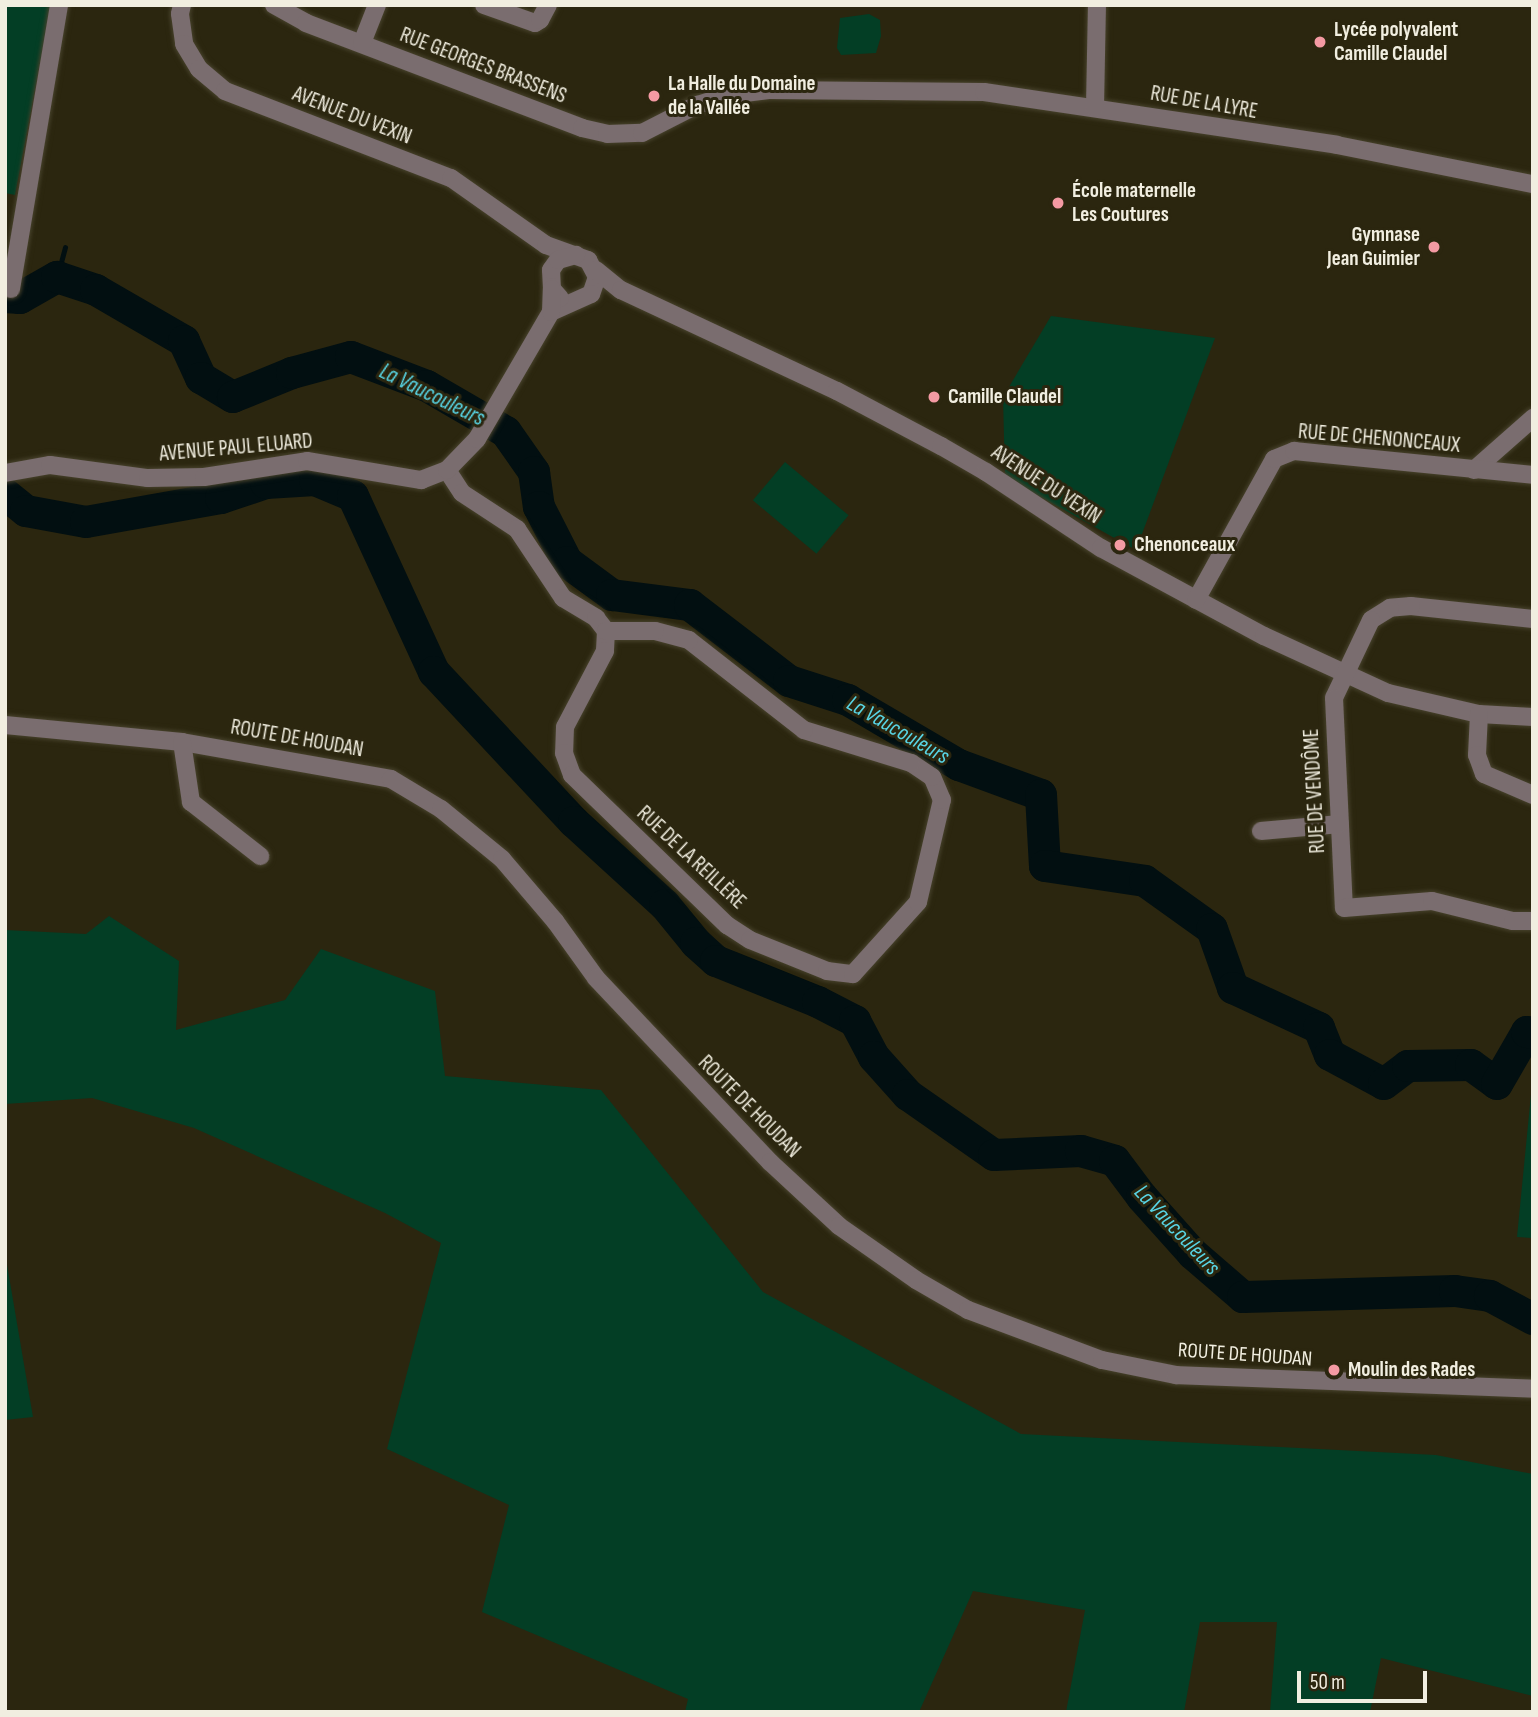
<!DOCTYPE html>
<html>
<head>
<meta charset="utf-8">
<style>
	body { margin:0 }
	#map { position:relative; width:1538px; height:1717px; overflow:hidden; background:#2b260f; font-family:"Sofia Sans Condensed",sans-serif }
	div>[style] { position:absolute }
	.green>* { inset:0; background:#033e25; transform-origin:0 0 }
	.stream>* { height:5px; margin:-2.5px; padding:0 2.5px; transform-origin:2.5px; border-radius:2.5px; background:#020f11 }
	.river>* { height:32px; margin:-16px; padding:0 16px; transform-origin:16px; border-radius:16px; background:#020f11 }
	.roads { filter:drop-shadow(0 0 2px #47422c) drop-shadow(0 0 2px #47422c) }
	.minor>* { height:18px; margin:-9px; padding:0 9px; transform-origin:9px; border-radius:9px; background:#7a6d6f }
	.dots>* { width:19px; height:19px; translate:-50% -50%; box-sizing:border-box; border:4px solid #2b260f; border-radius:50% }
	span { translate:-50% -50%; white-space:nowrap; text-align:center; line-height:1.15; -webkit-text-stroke:6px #2b260f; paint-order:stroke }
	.poi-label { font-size:21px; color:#f1eee0; font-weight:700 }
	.left { translate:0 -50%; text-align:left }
	.right { translate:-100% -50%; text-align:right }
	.street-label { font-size:21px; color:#f1eee0 }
	.water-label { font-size:23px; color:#58d4e4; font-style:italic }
	.frame { position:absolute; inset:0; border:7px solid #f1eee0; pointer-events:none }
	.scale { position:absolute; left:1297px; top:1671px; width:130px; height:32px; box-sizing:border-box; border:4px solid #f1eee0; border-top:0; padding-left:9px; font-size:21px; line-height:24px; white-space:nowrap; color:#f1eee0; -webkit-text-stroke:5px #2b260f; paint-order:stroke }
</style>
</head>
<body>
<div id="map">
	<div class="green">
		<div style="clip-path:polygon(5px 5px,51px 5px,15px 195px,5px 193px)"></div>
		<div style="clip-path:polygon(869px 14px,880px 20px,881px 36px,876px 53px,841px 55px,837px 48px,840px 18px)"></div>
		<div style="clip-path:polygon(1051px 316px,1215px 338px,1136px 550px,1005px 477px,1003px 397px)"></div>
		<div style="left:785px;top:462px;width:83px;height:50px;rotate:40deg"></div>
		<div style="clip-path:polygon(109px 916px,179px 961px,176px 1030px,285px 1000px,321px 949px,435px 991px,445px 1076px,601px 1090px,763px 1292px,1021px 1434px,1436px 1455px,1533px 1474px,1533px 1696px,1381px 1658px,1370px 1712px,1270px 1712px,1277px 1622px,1200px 1622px,1184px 1712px,1066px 1712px,1085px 1610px,973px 1591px,919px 1712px,685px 1712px,688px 1699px,482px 1612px,509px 1505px,387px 1449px,441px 1243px,385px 1213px,194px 1128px,92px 1098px,5px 1104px,5px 930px,86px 934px)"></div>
		<div style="clip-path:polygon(1533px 1074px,1533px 1238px,1517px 1237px)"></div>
		<div style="clip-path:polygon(5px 1253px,33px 1417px,5px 1420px)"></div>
	</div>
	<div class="stream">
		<div style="left:57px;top:277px;width:31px;rotate:-75deg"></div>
	</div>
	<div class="river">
		<div style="left:5px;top:297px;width:15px;rotate:4deg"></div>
		<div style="left:20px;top:298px;width:43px;rotate:-29.6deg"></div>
		<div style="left:57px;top:277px;width:41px;rotate:18.4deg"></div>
		<div style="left:96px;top:290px;width:102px;rotate:30.1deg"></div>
		<div style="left:184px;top:341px;width:41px;rotate:65.3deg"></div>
		<div style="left:201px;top:378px;width:37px;rotate:31deg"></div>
		<div style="left:233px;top:397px;width:64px;rotate:-22.1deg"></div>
		<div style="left:292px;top:373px;width:61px;rotate:-15.2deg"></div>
		<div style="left:351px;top:357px;width:81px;rotate:20.9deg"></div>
		<div style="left:427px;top:386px;width:91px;rotate:30.2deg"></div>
		<div style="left:506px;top:432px;width:49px;rotate:55deg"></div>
		<div style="left:534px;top:472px;width:35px;rotate:82deg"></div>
		<div style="left:539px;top:507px;width:62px;rotate:63deg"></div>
		<div style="left:567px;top:562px;width:56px;rotate:36.3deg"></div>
		<div style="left:612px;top:595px;width:79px;rotate:7.3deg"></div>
		<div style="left:690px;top:605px;width:125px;rotate:37.5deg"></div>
		<div style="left:789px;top:681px;width:62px;rotate:17.9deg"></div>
		<div style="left:848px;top:700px;width:129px;rotate:30.4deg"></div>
		<div style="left:959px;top:765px;width:87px;rotate:20.1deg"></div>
		<div style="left:1041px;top:795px;width:71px;rotate:86.8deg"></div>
		<div style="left:1045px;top:866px;width:101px;rotate:8.5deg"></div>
		<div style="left:1145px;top:881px;width:82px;rotate:35.6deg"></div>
		<div style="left:1212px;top:929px;width:63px;rotate:70.4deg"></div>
		<div style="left:1233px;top:988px;width:95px;rotate:24.9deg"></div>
		<div style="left:1319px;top:1028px;width:29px;rotate:68deg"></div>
		<div style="left:1330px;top:1055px;width:61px;rotate:28.2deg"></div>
		<div style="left:1384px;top:1084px;width:30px;rotate:-37deg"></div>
		<div style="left:1408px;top:1066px;width:63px;rotate:-0.9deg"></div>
		<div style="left:1471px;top:1065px;width:32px;rotate:36deg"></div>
		<div style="left:1497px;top:1084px;width:60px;rotate:-60deg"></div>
		<div style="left:1527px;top:1032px;width:6px;rotate:9deg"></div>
		<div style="left:5px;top:494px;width:27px;rotate:39deg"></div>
		<div style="left:26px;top:511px;width:61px;rotate:10.4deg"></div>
		<div style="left:86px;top:522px;width:137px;rotate:-10.1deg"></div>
		<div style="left:221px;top:498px;width:47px;rotate:-18.4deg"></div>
		<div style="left:266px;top:483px;width:49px;rotate:-3.5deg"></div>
		<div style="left:315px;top:480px;width:41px;rotate:22.8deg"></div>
		<div style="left:353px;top:496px;width:194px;rotate:65.3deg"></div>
		<div style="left:434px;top:672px;width:205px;rotate:47deg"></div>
		<div style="left:574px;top:822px;width:123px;rotate:42.4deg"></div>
		<div style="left:665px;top:905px;width:49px;rotate:50.8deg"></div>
		<div style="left:696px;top:943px;width:27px;rotate:42deg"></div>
		<div style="left:716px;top:961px;width:110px;rotate:21.9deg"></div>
		<div style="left:818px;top:1002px;width:42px;rotate:27.2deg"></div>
		<div style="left:855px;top:1021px;width:41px;rotate:62.2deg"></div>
		<div style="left:874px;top:1057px;width:51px;rotate:48.2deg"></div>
		<div style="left:908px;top:1095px;width:105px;rotate:34.9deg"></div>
		<div style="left:994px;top:1155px;width:87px;rotate:-2.6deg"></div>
		<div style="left:1081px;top:1151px;width:35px;rotate:16deg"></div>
		<div style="left:1115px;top:1161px;width:45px;rotate:53.1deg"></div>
		<div style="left:1142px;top:1197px;width:76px;rotate:48.2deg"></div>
		<div style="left:1193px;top:1254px;width:66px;rotate:40.7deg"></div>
		<div style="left:1243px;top:1297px;width:212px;rotate:-1.6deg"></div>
		<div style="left:1455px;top:1291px;width:35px;rotate:8deg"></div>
		<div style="left:1490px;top:1296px;width:49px;rotate:28.1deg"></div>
	</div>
	<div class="roads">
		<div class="minor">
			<div style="left:182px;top:5px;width:9px;rotate:103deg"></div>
			<div style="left:180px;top:14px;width:30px;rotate:82deg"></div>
			<div style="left:184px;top:44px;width:29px;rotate:59deg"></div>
			<div style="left:199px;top:69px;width:34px;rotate:40deg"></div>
			<div style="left:225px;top:91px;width:242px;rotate:21.1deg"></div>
			<div style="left:451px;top:178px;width:116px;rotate:35.2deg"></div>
			<div style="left:546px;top:245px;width:45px;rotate:19.7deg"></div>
			<div style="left:588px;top:260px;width:19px;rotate:62deg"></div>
			<div style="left:597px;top:277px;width:18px;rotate:109deg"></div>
			<div style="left:591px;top:294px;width:44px;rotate:155.8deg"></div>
			<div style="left:274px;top:5px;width:37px;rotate:29deg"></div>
			<div style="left:306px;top:23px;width:295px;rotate:20.8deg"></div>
			<div style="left:582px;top:128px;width:26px;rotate:13deg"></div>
			<div style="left:607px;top:134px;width:35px;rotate:-2deg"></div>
			<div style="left:642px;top:133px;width:62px;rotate:-27deg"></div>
			<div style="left:697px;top:105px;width:34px;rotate:-17deg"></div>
			<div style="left:729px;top:95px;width:40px;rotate:-7.1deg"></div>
			<div style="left:769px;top:90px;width:215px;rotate:0.5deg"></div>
			<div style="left:984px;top:92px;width:357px;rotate:8.5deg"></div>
			<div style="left:1337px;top:145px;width:200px;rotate:11.3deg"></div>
			<div style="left:484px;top:5px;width:54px;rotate:19.4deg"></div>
			<div style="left:535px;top:23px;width:6px;rotate:-31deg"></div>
			<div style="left:540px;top:20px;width:17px;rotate:-62deg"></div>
			<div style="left:362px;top:43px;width:41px;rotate:-68.5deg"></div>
			<div style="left:1095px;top:107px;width:102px;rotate:-88.9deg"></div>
			<div style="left:596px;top:270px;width:32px;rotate:39deg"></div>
			<div style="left:621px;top:290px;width:238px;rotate:25.1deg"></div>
			<div style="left:837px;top:391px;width:118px;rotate:27.9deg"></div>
			<div style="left:941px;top:446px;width:52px;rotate:30deg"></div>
			<div style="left:986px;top:472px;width:138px;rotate:33.5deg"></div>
			<div style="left:1101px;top:548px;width:185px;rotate:28.4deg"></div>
			<div style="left:1264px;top:636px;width:136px;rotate:24.7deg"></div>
			<div style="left:1388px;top:693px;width:93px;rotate:13deg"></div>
			<div style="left:1479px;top:714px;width:54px;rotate:3.2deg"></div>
			<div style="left:11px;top:289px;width:288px;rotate:-80.4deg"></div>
			<div style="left:560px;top:298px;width:12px;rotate:-132deg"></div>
			<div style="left:552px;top:289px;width:19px;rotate:-93deg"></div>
			<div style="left:551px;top:270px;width:12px;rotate:-55deg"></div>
			<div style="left:558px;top:260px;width:19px;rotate:-16deg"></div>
			<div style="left:447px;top:470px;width:27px;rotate:57deg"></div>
			<div style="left:462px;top:493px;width:66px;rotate:33.2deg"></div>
			<div style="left:517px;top:529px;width:83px;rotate:56.3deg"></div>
			<div style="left:563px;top:598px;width:39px;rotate:31deg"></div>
			<div style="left:596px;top:618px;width:16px;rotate:52deg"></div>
			<div style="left:606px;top:631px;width:20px;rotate:93deg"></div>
			<div style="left:605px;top:651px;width:86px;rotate:117.8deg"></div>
			<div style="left:565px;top:727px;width:26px;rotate:92deg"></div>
			<div style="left:564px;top:753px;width:23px;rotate:70deg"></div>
			<div style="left:572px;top:775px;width:216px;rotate:44.1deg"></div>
			<div style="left:727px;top:925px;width:27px;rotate:33deg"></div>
			<div style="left:750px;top:940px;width:83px;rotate:21.9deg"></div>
			<div style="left:827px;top:971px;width:26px;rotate:7deg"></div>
			<div style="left:853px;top:974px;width:97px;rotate:-47.9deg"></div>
			<div style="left:918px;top:902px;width:105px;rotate:-76.8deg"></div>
			<div style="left:942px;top:800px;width:25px;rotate:-113deg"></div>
			<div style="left:932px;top:777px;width:25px;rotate:-146deg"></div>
			<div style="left:911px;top:763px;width:112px;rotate:-162.9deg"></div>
			<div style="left:804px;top:730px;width:146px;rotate:-142deg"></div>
			<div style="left:689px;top:640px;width:35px;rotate:-165deg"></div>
			<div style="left:655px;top:631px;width:49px;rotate:180deg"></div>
			<div style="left:1474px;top:470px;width:79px;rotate:-41.4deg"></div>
			<div style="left:5px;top:473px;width:46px;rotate:-10.1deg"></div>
			<div style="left:50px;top:465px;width:99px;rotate:7.6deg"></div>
			<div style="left:148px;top:478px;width:56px;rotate:-1deg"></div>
			<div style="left:204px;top:477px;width:104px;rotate:-8.8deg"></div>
			<div style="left:307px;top:461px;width:116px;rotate:9.5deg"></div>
			<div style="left:421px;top:480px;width:28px;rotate:-21deg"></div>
			<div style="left:447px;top:470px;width:43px;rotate:-45.9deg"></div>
			<div style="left:477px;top:439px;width:147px;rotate:-59.8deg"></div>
			<div style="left:551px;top:312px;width:23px;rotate:-88deg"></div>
			<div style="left:1196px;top:600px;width:161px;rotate:-61deg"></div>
			<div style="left:1274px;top:459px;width:22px;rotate:-22deg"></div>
			<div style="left:1294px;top:451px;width:240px;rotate:5.7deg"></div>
			<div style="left:1533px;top:619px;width:123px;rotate:-173.9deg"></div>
			<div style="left:1411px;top:606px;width:21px;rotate:175deg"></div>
			<div style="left:1390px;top:608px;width:22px;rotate:148deg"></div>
			<div style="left:1371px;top:620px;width:86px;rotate:115.4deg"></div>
			<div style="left:1334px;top:698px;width:210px;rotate:87.3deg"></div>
			<div style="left:1344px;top:908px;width:88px;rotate:-4.5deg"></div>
			<div style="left:1432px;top:901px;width:83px;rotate:13.9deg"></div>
			<div style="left:1513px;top:921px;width:20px"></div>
			<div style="left:1479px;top:714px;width:41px;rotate:92.8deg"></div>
			<div style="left:1477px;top:755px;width:20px;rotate:70deg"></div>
			<div style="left:1484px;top:774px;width:53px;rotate:23.2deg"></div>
			<div style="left:5px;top:725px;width:178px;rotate:5.5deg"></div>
			<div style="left:182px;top:742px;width:212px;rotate:10deg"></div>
			<div style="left:391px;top:779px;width:58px;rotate:31deg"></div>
			<div style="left:441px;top:809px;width:79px;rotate:39.3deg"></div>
			<div style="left:502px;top:859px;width:82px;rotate:49.5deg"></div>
			<div style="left:555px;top:921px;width:70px;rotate:54.3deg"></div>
			<div style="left:596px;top:978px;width:253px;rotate:46.6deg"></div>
			<div style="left:770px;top:1162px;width:94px;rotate:42.8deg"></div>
			<div style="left:839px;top:1226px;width:94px;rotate:35deg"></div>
			<div style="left:916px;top:1280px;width:60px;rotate:30deg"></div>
			<div style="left:968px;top:1310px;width:143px;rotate:20.5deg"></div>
			<div style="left:1102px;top:1360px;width:76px;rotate:11.5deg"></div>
			<div style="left:1176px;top:1375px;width:357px;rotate:2.2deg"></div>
			<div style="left:182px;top:742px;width:61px;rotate:81.5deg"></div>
			<div style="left:191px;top:802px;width:88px;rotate:38deg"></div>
			<div style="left:1261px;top:831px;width:79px;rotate:-5.1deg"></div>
		</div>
	</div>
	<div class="dots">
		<div style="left:1320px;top:42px;background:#f49aa3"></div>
		<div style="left:654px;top:96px;background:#f49aa3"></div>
		<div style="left:1058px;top:203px;background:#f49aa3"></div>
		<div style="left:1434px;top:247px;background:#f49aa3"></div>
		<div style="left:934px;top:397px;background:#f49aa3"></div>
		<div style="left:1120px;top:545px;background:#f49aa3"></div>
		<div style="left:1334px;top:1370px;background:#f49aa3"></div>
	</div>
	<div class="poi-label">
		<span class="left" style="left:1334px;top:42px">Lycée polyvalent<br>Camille Claudel</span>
		<span class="left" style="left:668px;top:96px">La Halle du Domaine<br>de la Vallée</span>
		<span class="left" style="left:1072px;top:203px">École maternelle<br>Les Coutures</span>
		<span class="right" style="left:1420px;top:247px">Gymnase<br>Jean Guimier</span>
		<span class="left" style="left:948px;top:397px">Camille Claudel</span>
		<span class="left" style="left:1134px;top:545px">Chenonceaux</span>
		<span class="left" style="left:1348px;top:1370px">Moulin des Rades</span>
	</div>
	<div class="street-label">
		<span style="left:483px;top:66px;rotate:21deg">RUE GEORGES BRASSENS</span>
		<span style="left:1204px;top:103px;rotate:10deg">RUE DE LA LYRE</span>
		<span style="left:352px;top:116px;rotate:21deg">AVENUE DU VEXIN</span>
		<span style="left:1379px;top:439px;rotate:5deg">RUE DE CHENONCEAUX</span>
		<span style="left:236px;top:448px;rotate:-5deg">AVENUE PAUL ELUARD</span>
		<span style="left:1046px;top:485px;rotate:33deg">AVENUE DU VEXIN</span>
		<span style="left:297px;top:739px;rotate:10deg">ROUTE DE HOUDAN</span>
		<span style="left:1315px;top:791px;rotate:-93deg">RUE DE VENDÔME</span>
		<span style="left:691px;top:858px;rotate:43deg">RUE DE LA REILLÈRE</span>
		<span style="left:749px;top:1107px;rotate:45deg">ROUTE DE HOUDAN</span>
		<span style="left:1245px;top:1355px;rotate:4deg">ROUTE DE HOUDAN</span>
	</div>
	<div class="water-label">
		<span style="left:432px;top:395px;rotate:26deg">La Vaucouleurs</span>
		<span style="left:898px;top:730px;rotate:30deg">La Vaucouleurs</span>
		<span style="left:1177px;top:1230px;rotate:47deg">La Vaucouleurs</span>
	</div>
	<div class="frame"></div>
	<div class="scale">50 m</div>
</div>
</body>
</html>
